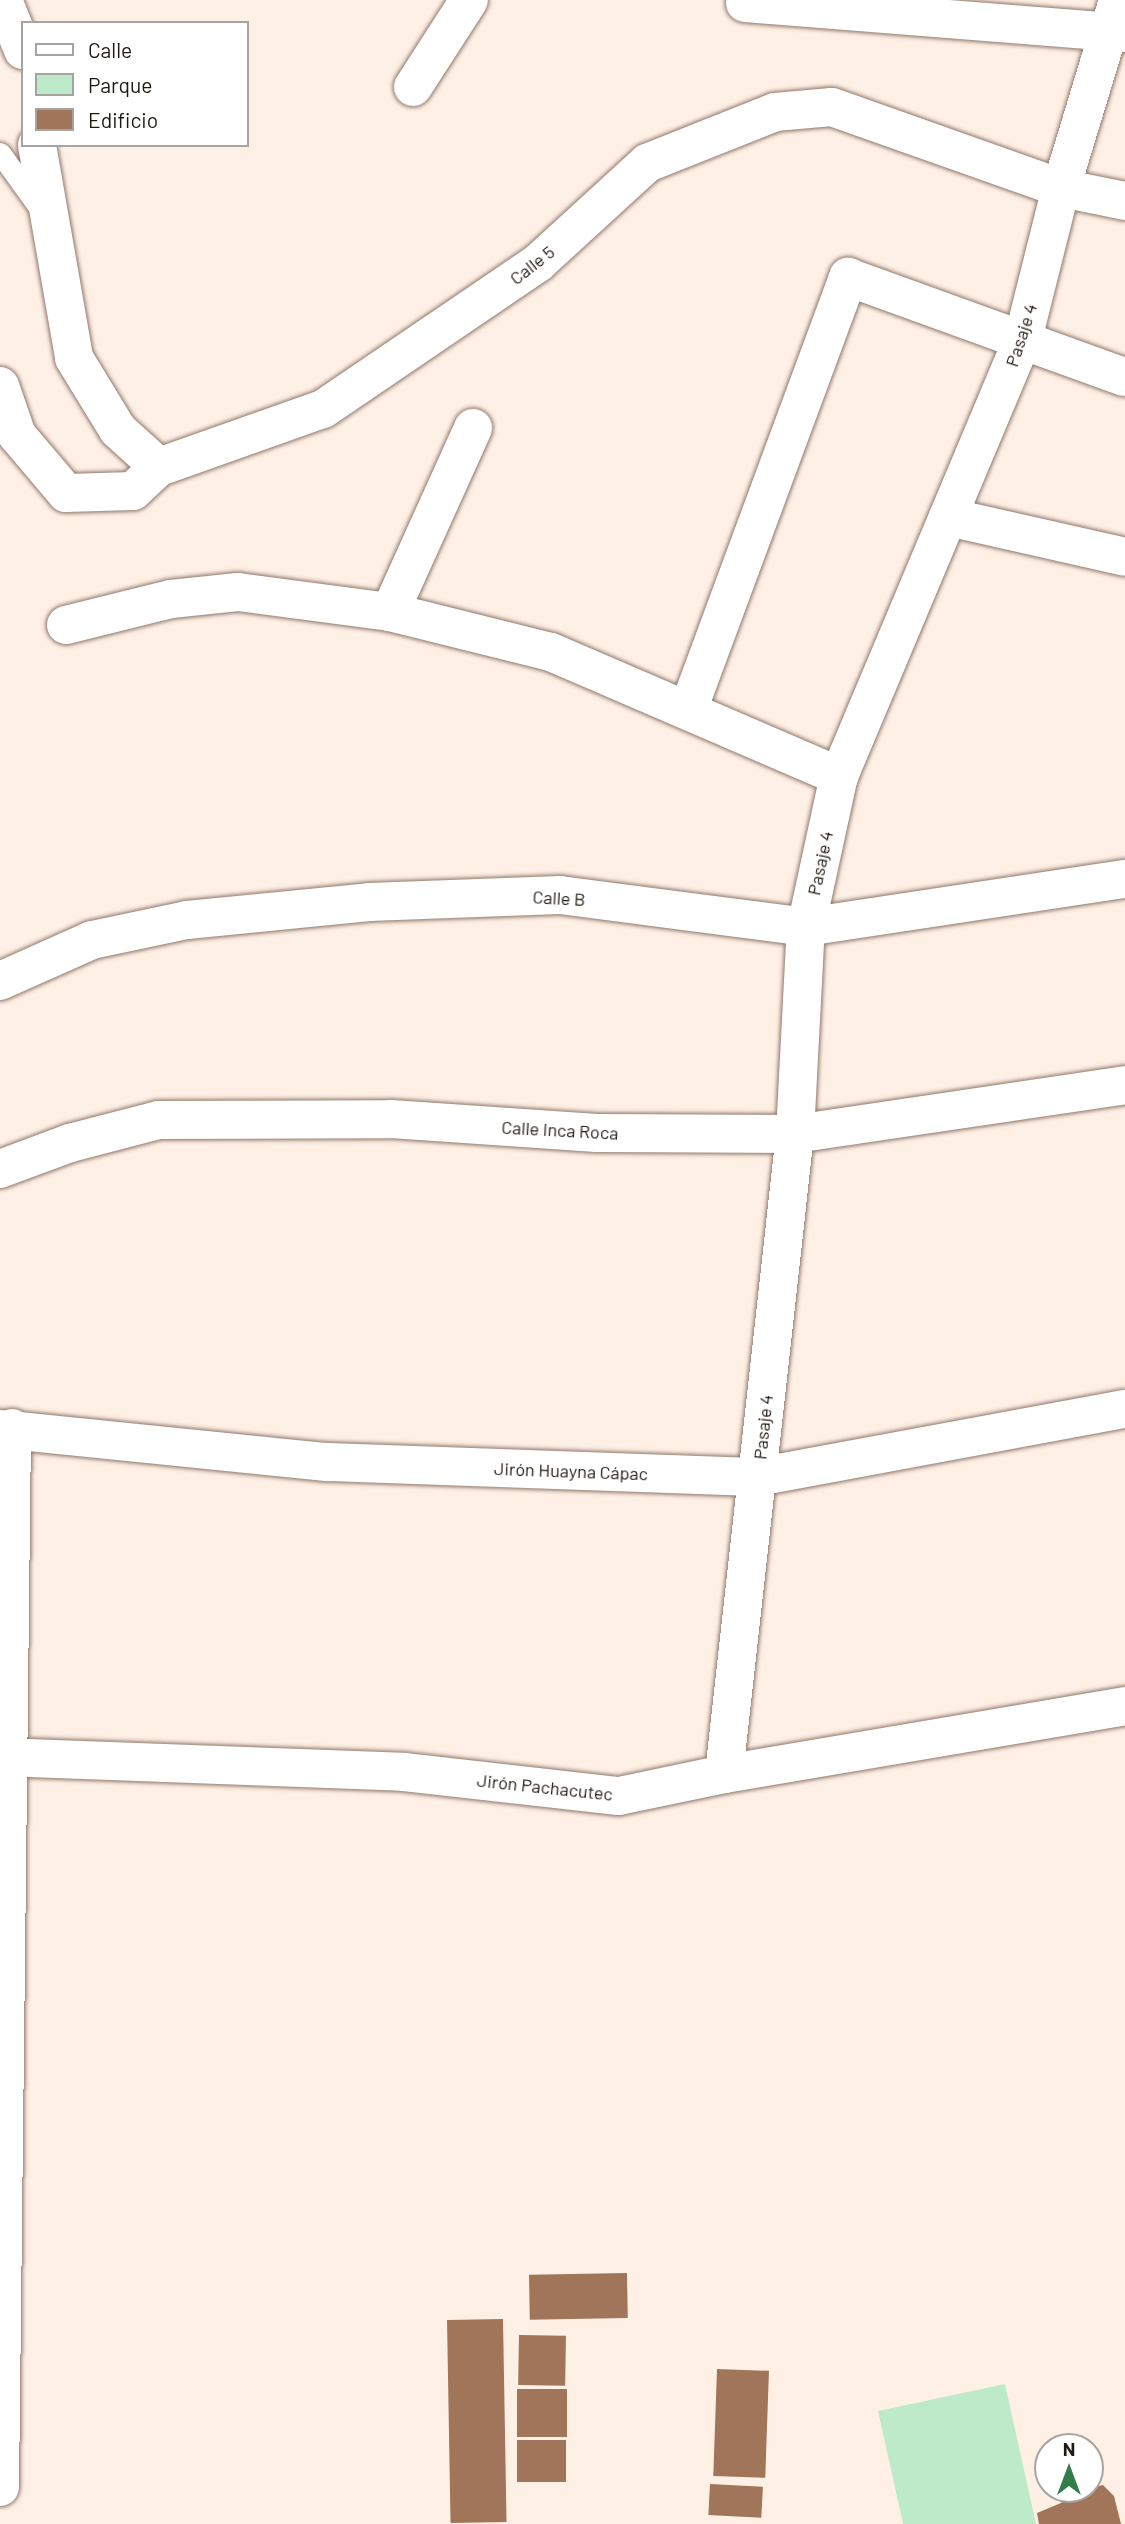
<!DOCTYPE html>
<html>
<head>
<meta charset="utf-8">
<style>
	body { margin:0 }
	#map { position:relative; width:1125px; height:2524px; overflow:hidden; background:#fff0e6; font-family:Barlow,sans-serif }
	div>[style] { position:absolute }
	.green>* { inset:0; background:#bdebc9 }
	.building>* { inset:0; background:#a1755a; transform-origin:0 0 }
	.roads { filter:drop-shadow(0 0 2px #8f786a) drop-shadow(0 0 2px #8f786a) }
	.lane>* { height:21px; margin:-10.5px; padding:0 10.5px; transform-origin:10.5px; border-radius:10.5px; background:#fff }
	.street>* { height:38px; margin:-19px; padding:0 19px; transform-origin:19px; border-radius:19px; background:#fff }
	span { translate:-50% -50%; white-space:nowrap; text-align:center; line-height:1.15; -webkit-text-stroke:5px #fff; paint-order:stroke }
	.street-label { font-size:18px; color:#211812 }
	.legend { position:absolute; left:21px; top:21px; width:228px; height:126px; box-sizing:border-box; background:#fff; border:2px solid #a6a3a0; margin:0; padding:9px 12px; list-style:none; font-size:21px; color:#211812 }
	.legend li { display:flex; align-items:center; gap:14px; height:35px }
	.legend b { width:35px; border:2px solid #a6a3a0 }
	.north { position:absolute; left:1034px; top:2433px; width:70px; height:70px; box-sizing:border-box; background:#fff; border:2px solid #a6a3a0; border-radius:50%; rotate:0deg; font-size:19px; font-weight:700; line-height:28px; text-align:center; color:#211812 }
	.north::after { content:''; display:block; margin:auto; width:24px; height:32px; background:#337d4b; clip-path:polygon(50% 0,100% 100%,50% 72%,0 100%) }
</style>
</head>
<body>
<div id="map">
	<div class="green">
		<div style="clip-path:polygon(1005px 2384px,1036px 2524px,903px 2524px,878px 2411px)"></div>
	</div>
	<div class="building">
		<div style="left:627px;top:2273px;width:45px;height:98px;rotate:89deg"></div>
		<div style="left:503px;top:2319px;width:203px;height:56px;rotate:89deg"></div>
		<div style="left:519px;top:2335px;width:47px;height:50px;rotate:1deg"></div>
		<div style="left:717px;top:2369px;width:52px;height:107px;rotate:2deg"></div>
		<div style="left:517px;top:2389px;width:50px;height:48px"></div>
		<div style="left:517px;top:2440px;width:49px;height:42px"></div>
		<div style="left:710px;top:2484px;width:53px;height:31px;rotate:3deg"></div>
		<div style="clip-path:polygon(1103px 2485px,1114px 2496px,1121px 2524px,1039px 2524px,1037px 2513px,1061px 2503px,1070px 2492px)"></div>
	</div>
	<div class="roads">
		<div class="lane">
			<div style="left:0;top:153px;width:70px;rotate:54.3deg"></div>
		</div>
		<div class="street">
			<div style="left:3px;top:0;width:54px;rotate:68.2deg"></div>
			<div style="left:745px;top:3px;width:381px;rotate:4.5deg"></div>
			<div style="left:413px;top:87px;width:103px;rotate:-57.2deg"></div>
			<div style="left:37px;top:145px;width:216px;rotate:80.1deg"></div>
			<div style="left:74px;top:358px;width:84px;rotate:58.6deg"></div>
			<div style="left:118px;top:430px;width:55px;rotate:42.1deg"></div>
			<div style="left:0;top:386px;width:52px;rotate:70.9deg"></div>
			<div style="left:17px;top:435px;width:76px;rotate:49.8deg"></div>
			<div style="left:66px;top:493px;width:67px;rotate:-1.7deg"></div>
			<div style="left:133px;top:491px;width:35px;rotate:-43deg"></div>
			<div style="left:159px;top:467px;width:174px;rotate:-19.5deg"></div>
			<div style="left:323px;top:409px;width:260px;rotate:-34.2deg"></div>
			<div style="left:538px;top:263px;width:148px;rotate:-42.5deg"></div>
			<div style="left:647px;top:163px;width:138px;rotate:-21.7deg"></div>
			<div style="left:775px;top:112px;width:57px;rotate:-5deg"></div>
			<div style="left:832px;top:107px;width:243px;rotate:19.5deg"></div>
			<div style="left:1061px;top:188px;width:65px;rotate:11.5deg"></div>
			<div style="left:948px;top:517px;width:181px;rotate:12.7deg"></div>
			<div style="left:390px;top:612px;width:202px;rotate:-65.7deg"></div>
			<div style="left:66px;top:625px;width:108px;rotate:-13.9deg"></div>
			<div style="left:171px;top:599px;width:67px;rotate:-6deg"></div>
			<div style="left:238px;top:592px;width:153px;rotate:7.5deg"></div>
			<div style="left:390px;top:612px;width:166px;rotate:14deg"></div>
			<div style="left:551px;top:652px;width:314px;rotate:23.3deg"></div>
			<div style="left:688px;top:710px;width:462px;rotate:-69.7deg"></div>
			<div style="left:848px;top:277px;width:294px;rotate:19.9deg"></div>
			<div style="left:0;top:981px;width:101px;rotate:-24deg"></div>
			<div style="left:92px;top:940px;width:97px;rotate:-11.9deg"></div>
			<div style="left:187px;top:920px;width:183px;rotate:-5.6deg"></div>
			<div style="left:369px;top:902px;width:191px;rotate:-2.1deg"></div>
			<div style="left:560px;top:895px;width:248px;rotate:7.4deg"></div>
			<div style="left:806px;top:927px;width:323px;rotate:-8.6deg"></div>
			<div style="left:0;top:1169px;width:75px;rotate:-20.4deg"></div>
			<div style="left:70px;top:1143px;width:92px;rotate:-14.5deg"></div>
			<div style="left:159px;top:1120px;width:232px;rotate:-0.2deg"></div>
			<div style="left:391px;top:1119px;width:206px;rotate:3.9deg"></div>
			<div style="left:597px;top:1133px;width:198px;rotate:0.3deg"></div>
			<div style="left:795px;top:1134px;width:334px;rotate:-8.4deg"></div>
			<div style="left:0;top:1429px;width:329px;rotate:5.8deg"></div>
			<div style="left:327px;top:1462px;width:430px;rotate:2deg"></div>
			<div style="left:757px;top:1477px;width:374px;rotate:-10.5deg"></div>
			<div style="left:0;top:1757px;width:404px;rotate:2.1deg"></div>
			<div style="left:404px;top:1772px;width:216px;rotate:6.4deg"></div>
			<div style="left:619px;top:1796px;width:107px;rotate:-11.8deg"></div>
			<div style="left:724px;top:1774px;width:407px;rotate:-9.6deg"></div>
			<div style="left:724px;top:1774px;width:644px;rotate:-83.67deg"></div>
			<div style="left:795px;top:1134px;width:207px;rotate:-87deg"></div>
			<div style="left:806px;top:927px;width:155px;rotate:-77.7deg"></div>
			<div style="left:839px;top:776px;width:474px;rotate:-67.2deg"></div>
			<div style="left:1023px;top:339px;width:156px;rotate:-75.9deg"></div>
			<div style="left:1061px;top:188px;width:196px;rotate:-73.1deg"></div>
			<div style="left:0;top:2487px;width:1059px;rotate:-89.35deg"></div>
		</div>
	</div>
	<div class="street-label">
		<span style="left:532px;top:265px;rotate:-38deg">Calle 5</span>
		<span style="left:1021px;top:335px;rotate:-72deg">Pasaje 4</span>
		<span style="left:820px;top:863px;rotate:-78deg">Pasaje 4</span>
		<span style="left:559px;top:898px;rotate:3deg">Calle B</span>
		<span style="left:560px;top:1130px;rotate:3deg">Calle Inca Roca</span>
		<span style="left:763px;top:1427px;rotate:-84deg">Pasaje 4</span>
		<span style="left:571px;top:1471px;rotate:2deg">Jirón Huayna Cápac</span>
		<span style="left:545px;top:1787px;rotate:6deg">Jirón Pachacutec</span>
	</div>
	<ul class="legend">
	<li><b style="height:9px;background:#fff"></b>Calle</li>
	<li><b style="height:19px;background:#bdebc9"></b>Parque</li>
	<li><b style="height:19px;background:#a1755a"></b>Edificio</li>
	</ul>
	<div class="north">N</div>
</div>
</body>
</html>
